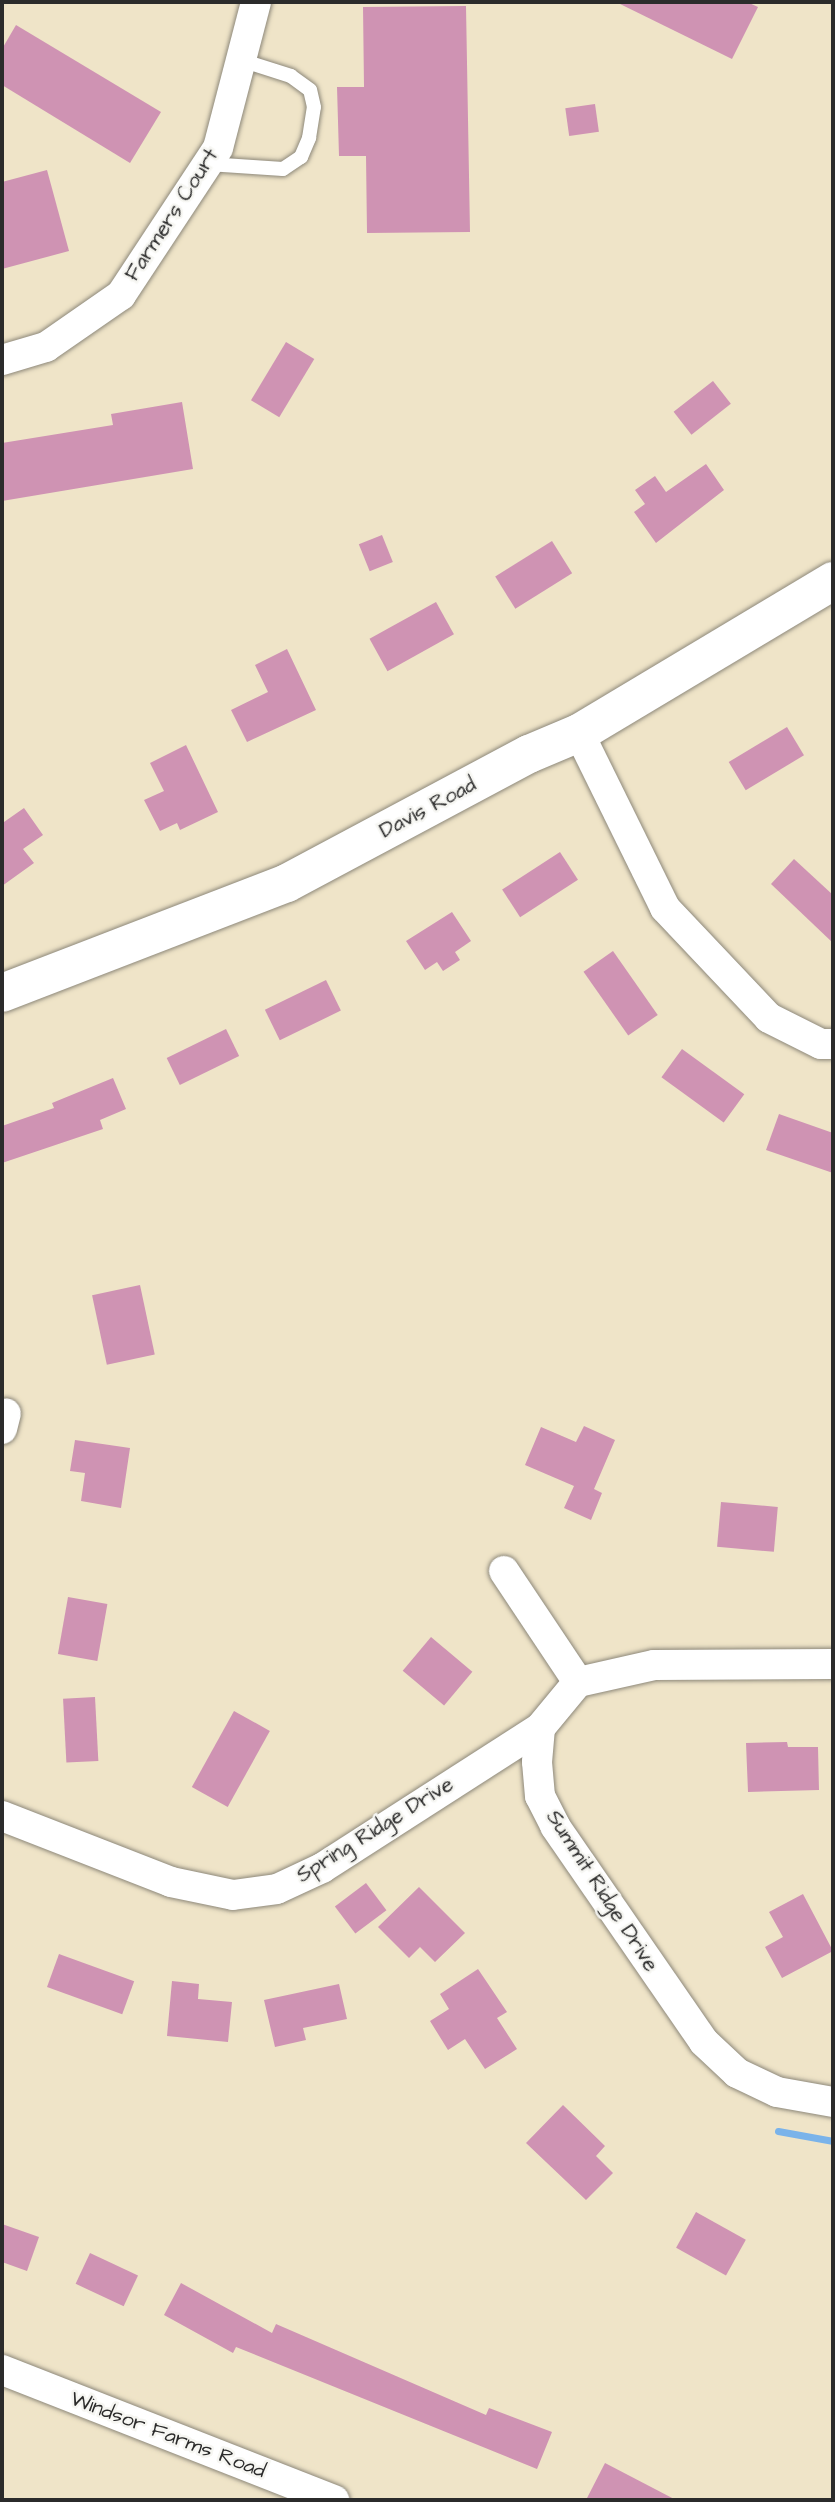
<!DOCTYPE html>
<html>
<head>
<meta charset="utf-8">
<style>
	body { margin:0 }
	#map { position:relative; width:835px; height:2502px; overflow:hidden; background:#efe4c8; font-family:"Architects Daughter",sans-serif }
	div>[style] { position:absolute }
	.stream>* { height:7px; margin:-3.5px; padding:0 3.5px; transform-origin:3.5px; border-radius:3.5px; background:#7ab3ea }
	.building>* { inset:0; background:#cf93b3; transform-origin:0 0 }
	.roads { filter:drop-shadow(0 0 2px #8d887a) drop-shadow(0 0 2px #8d887a) }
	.lane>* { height:14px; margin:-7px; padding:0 7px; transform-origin:7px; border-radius:7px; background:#fff }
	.street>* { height:30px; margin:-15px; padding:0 15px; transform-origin:15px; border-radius:15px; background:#fff }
	.secondary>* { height:38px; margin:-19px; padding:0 19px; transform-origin:19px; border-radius:19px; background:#fff }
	span { translate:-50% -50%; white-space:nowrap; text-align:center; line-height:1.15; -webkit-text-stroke:5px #f6f6f2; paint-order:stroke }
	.street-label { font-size:21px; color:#2b2b2b }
	.frame { position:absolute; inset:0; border:4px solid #2b2b2b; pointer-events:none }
</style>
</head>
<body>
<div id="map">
	<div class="stream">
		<div style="left:778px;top:2131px;width:56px;rotate:10.3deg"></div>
	</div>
	<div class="building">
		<div style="clip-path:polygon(616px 2px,747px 2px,758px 7px,732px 59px)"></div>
		<div style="clip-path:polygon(466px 6px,470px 232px,367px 233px,366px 156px,339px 156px,337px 87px,364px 87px,363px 7px)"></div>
		<div style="clip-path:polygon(16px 25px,161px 112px,130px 163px,2px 85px,2px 49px)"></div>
		<div style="left:595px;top:104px;width:28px;height:30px;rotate:82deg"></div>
		<div style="clip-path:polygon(47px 170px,69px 251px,2px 269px,2px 182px)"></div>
		<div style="left:286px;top:342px;width:33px;height:68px;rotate:31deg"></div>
		<div style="left:713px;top:381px;width:29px;height:50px;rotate:52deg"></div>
		<div style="clip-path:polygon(182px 402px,193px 469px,2px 501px,2px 443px,113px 425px,111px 414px)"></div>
		<div style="clip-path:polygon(706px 464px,724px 490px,656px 543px,634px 512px,645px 504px,635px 490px,655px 476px,666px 492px)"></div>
		<div style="left:382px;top:535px;width:29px;height:25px;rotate:68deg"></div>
		<div style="left:552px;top:541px;width:38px;height:67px;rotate:58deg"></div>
		<div style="left:436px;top:602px;width:37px;height:76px;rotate:61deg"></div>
		<div style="clip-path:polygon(287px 649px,316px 710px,247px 742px,231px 710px,268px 692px,255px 665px)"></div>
		<div style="left:787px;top:727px;width:33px;height:68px;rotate:59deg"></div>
		<div style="clip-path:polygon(186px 745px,218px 812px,180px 830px,177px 823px,160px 831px,144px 800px,164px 791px,150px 763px)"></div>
		<div style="clip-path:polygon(24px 808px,43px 835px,23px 849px,34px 863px,2px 886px,2px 819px,4px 822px)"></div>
		<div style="left:560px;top:852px;width:33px;height:69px;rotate:57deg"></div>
		<div style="clip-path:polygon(794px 859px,833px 895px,833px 943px,771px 884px)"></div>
		<div style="clip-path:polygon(452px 912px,471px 941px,455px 952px,460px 960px,443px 971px,437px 962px,425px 970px,406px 941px)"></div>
		<div style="left:613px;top:951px;width:78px;height:36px;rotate:55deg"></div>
		<div style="left:326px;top:980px;width:34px;height:68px;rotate:64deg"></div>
		<div style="left:226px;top:1029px;width:30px;height:66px;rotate:64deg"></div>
		<div style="left:682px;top:1049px;width:77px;height:35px;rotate:36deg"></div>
		<div style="clip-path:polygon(113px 1078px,126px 1109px,100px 1120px,103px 1129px,2px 1163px,2px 1126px,54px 1108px,52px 1103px)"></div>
		<div style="clip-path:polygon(779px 1114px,833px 1133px,833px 1173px,766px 1150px)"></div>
		<div style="left:140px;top:1285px;width:71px;height:49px;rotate:78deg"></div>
		<div style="clip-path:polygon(584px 1426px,615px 1440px,594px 1489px,602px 1493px,591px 1520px,564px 1508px,574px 1486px,525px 1465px,541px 1427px,576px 1442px)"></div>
		<div style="clip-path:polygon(75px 1440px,130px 1448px,121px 1508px,81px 1501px,85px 1473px,70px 1471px)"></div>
		<div style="left:721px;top:1502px;width:57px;height:45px;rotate:5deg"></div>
		<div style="left:68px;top:1597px;width:40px;height:58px;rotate:10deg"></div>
		<div style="left:431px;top:1637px;width:54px;height:44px;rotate:40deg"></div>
		<div style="left:95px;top:1697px;width:64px;height:32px;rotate:87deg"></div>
		<div style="left:234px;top:1711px;width:41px;height:87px;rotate:29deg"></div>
		<div style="clip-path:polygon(787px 1742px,788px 1747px,818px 1747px,819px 1790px,748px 1792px,746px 1743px)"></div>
		<div style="left:366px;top:1883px;width:34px;height:39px;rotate:53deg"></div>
		<div style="clip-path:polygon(419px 1887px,465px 1933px,435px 1962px,420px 1947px,409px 1958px,378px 1927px)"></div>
		<div style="clip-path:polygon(803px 1894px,833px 1951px,782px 1978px,765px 1947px,783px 1937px,769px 1912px)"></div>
		<div style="left:59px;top:1954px;width:80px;height:35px;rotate:20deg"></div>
		<div style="clip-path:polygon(478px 1969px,507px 2012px,497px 2018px,517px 2049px,485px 2069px,465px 2039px,448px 2050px,430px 2021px,449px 2009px,440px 1994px)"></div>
		<div style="clip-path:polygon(172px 1981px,199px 1984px,198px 1999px,232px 2002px,228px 2042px,167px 2036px)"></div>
		<div style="clip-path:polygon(339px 1984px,347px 2019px,303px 2028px,306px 2040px,275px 2047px,264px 2000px)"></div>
		<div style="clip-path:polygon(563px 2105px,605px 2146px,596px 2156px,613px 2173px,586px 2200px,526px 2143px)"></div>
		<div style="left:696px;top:2212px;width:57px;height:41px;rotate:29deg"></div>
		<div style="clip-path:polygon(2px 2224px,39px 2237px,27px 2271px,2px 2262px)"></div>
		<div style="left:90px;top:2253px;width:53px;height:34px;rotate:25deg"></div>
		<div style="clip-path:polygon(181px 2283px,272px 2333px,276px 2324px,486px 2415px,489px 2408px,552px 2432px,537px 2469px,236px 2347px,233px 2353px,164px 2315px)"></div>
		<div style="clip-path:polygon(605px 2463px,676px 2500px,586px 2500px)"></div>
	</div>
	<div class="roads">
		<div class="lane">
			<div style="left:208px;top:164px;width:75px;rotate:3.8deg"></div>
			<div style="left:283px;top:169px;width:22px;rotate:-34deg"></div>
			<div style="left:301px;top:157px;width:21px;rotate:-67deg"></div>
			<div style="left:309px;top:138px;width:31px;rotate:-81deg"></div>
			<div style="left:314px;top:107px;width:17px;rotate:-103deg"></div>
			<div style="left:310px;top:90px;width:24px;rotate:-144deg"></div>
			<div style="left:291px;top:76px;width:49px;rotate:-162.3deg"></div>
		</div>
		<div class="street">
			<div style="left:2px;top:360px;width:46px;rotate:-16.5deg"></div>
			<div style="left:46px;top:347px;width:91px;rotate:-34.7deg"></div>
			<div style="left:121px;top:295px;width:176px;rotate:-56.6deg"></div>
			<div style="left:218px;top:148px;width:151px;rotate:-75.4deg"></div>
			<div style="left:579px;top:733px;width:195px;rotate:63.8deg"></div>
			<div style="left:665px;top:908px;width:151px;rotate:46.6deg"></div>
			<div style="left:769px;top:1018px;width:58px;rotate:26.6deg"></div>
			<div style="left:821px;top:1044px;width:12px"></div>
			<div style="left:2px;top:1429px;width:16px;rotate:-76deg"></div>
			<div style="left:504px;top:1571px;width:133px;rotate:56.3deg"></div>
			<div style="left:833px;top:1664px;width:179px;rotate:179.7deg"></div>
			<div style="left:654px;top:1665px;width:78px;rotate:167.4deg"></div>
			<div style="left:578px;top:1682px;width:60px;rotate:129.6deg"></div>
			<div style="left:540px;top:1728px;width:34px;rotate:95deg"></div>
			<div style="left:537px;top:1762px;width:34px;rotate:85deg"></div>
			<div style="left:540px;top:1796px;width:34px;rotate:63deg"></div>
			<div style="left:555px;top:1826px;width:262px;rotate:55.4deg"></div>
			<div style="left:704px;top:2042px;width:45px;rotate:43.2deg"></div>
			<div style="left:737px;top:2073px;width:44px;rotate:25.4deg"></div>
			<div style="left:777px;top:2092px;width:57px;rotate:10.1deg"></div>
			<div style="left:2px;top:1816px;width:181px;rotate:21.3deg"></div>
			<div style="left:171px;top:1882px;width:63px;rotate:11.8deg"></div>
			<div style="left:233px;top:1895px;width:44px;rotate:-7.8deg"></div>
			<div style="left:277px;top:1889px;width:50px;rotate:-25deg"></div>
			<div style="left:322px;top:1868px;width:259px;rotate:-32.7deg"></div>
			<div style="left:2px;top:2370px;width:357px;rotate:21.4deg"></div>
		</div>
		<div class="secondary">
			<div style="left:2px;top:993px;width:305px;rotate:-21.1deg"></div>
			<div style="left:287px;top:883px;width:274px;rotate:-28.1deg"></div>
			<div style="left:529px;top:754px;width:54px;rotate:-22.8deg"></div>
			<div style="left:579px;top:733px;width:296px;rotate:-30.9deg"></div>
		</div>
	</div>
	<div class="street-label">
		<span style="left:172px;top:215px;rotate:-57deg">Farmers Court</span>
		<span style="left:428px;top:808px;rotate:-28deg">Davis Road</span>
		<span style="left:375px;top:1830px;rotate:-32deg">Spring Ridge Drive</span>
		<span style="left:602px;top:1891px;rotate:57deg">Summit Ridge Drive</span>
		<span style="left:168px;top:2435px;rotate:21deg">Windsor Farms Road</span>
	</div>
	<div class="frame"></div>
</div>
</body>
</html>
